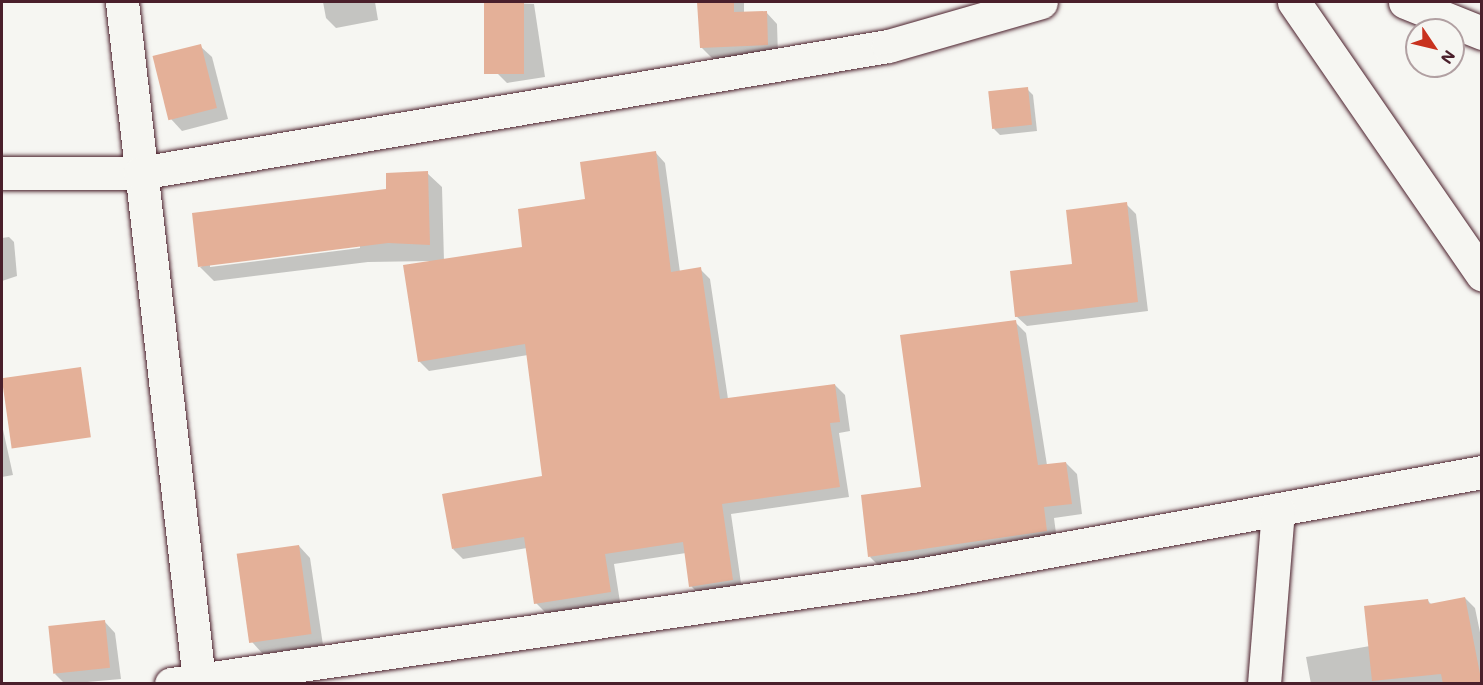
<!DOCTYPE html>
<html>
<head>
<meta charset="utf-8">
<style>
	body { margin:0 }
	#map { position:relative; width:1483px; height:685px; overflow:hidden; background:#f6f6f2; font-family:Mali,sans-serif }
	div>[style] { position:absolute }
	.shadow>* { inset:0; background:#0003 }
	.building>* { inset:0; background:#e4b098; transform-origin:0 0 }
	.roads { filter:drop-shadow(0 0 2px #4a1f2b) drop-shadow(0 0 2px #4a1f2b) }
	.minor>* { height:33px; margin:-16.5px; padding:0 16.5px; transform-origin:16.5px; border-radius:16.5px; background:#f6f6f2 }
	span { translate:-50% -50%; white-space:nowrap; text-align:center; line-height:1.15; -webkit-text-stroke:5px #f6f6f2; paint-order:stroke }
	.frame { position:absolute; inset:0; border:3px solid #4a1f2b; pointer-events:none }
	.north { position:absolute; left:1405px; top:18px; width:60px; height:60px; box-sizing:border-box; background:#f6f6f2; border:2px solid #b1a0a2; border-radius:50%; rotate:125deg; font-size:16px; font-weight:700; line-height:24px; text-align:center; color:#4a1f2b }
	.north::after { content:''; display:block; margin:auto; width:21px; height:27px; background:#c8321e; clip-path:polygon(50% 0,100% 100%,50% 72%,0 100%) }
</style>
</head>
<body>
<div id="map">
	<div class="shadow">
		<div style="clip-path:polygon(323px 2px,375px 2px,378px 20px,336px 28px,326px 18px)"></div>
		<div style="clip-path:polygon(485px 2px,534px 4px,545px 77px,507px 83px,496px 72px)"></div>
		<div style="clip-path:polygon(699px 2px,744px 2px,744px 13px,766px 12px,777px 24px,778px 56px,713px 59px,701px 47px)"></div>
		<div style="clip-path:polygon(200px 46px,212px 57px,228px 119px,182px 131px,171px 119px)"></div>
		<div style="clip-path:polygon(1027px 89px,1033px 95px,1037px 131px,1000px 135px,994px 129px)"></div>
		<div style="clip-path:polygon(evenodd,655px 152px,665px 163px,680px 272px,700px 269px,710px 279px,728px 399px,835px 385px,845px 395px,850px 431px,839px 433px,849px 497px,731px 514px,742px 590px,701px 596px,691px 586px,686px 553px,614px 564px,620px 602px,546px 613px,536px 603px,527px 548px,463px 559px,453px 549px,544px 478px,528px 355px,429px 371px,419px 361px,431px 261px,368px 262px,214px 281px,200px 267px,427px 173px,442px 187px,444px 261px,524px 248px,655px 152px,360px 245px,360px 248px,210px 267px,210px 264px,360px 245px)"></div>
		<div style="clip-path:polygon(1126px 204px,1136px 214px,1148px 311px,1027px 326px,1016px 316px,1074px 265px)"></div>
		<div style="clip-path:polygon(9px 237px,14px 242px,17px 276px,2px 281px,2px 238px)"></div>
		<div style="clip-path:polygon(1015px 322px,1026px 333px,1047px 465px,1066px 463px,1077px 474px,1082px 514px,1054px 518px,1057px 541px,880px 567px,870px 557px,923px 489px)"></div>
		<div style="clip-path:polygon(2px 425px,13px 475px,2px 477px)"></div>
		<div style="clip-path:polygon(299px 546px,310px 558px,323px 645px,263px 654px,252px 642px)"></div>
		<div style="clip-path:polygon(1465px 598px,1475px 608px,1482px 642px,1482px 684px,1311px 684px,1306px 657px,1370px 646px,1428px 601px,1432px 605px)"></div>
		<div style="clip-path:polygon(104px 621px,115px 633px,121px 679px,65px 684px,55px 674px)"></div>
	</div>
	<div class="building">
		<div style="left:484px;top:2px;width:40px;height:72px"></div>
		<div style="clip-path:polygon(697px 2px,734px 2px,734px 12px,767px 11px,768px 45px,700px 48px)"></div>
		<div style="left:201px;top:44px;width:66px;height:50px;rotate:76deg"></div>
		<div style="left:1028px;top:87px;width:38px;height:40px;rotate:84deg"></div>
		<div style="clip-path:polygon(656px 151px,671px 272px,701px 267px,720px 399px,835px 384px,840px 422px,830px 423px,840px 487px,722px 504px,733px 580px,689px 587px,683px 542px,605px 554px,611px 592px,534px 604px,524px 537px,452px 549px,442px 494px,542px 476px,525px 344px,418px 362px,403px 265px,522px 247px,518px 209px,585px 199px,580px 162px)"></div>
		<div style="clip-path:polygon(428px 171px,430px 245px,388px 243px,198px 267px,192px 213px,386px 189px,386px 173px)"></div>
		<div style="clip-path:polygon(1127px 202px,1138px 302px,1015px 317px,1010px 271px,1072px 264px,1066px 210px)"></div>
		<div style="clip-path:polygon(1016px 320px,1038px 465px,1066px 462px,1072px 504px,1044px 507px,1047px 531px,868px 557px,861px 495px,921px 487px,900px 335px)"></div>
		<div style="left:81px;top:367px;width:71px;height:80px;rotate:82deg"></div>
		<div style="left:299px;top:545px;width:90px;height:63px;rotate:82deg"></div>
		<div style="clip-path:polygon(1465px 597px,1482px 684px,1443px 684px,1441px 674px,1372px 681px,1364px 606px,1428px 599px,1429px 604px)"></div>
		<div style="left:105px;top:620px;width:48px;height:57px;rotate:84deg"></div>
	</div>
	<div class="roads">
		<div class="minor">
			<div style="left:122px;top:2px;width:682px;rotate:83.52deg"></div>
			<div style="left:1294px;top:2px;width:331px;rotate:55.4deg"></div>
			<div style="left:1405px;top:2px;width:83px;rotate:21.9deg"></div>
			<div style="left:2px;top:173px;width:138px"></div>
			<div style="left:140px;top:173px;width:759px;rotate:-9.64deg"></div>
			<div style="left:888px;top:46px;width:159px;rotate:-16deg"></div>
			<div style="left:171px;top:684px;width:749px;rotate:-8.29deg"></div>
			<div style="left:912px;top:576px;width:579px;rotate:-10.34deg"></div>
			<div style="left:1264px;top:684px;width:175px;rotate:-85.4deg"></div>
		</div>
	</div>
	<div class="frame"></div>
	<div class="north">N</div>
</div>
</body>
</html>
